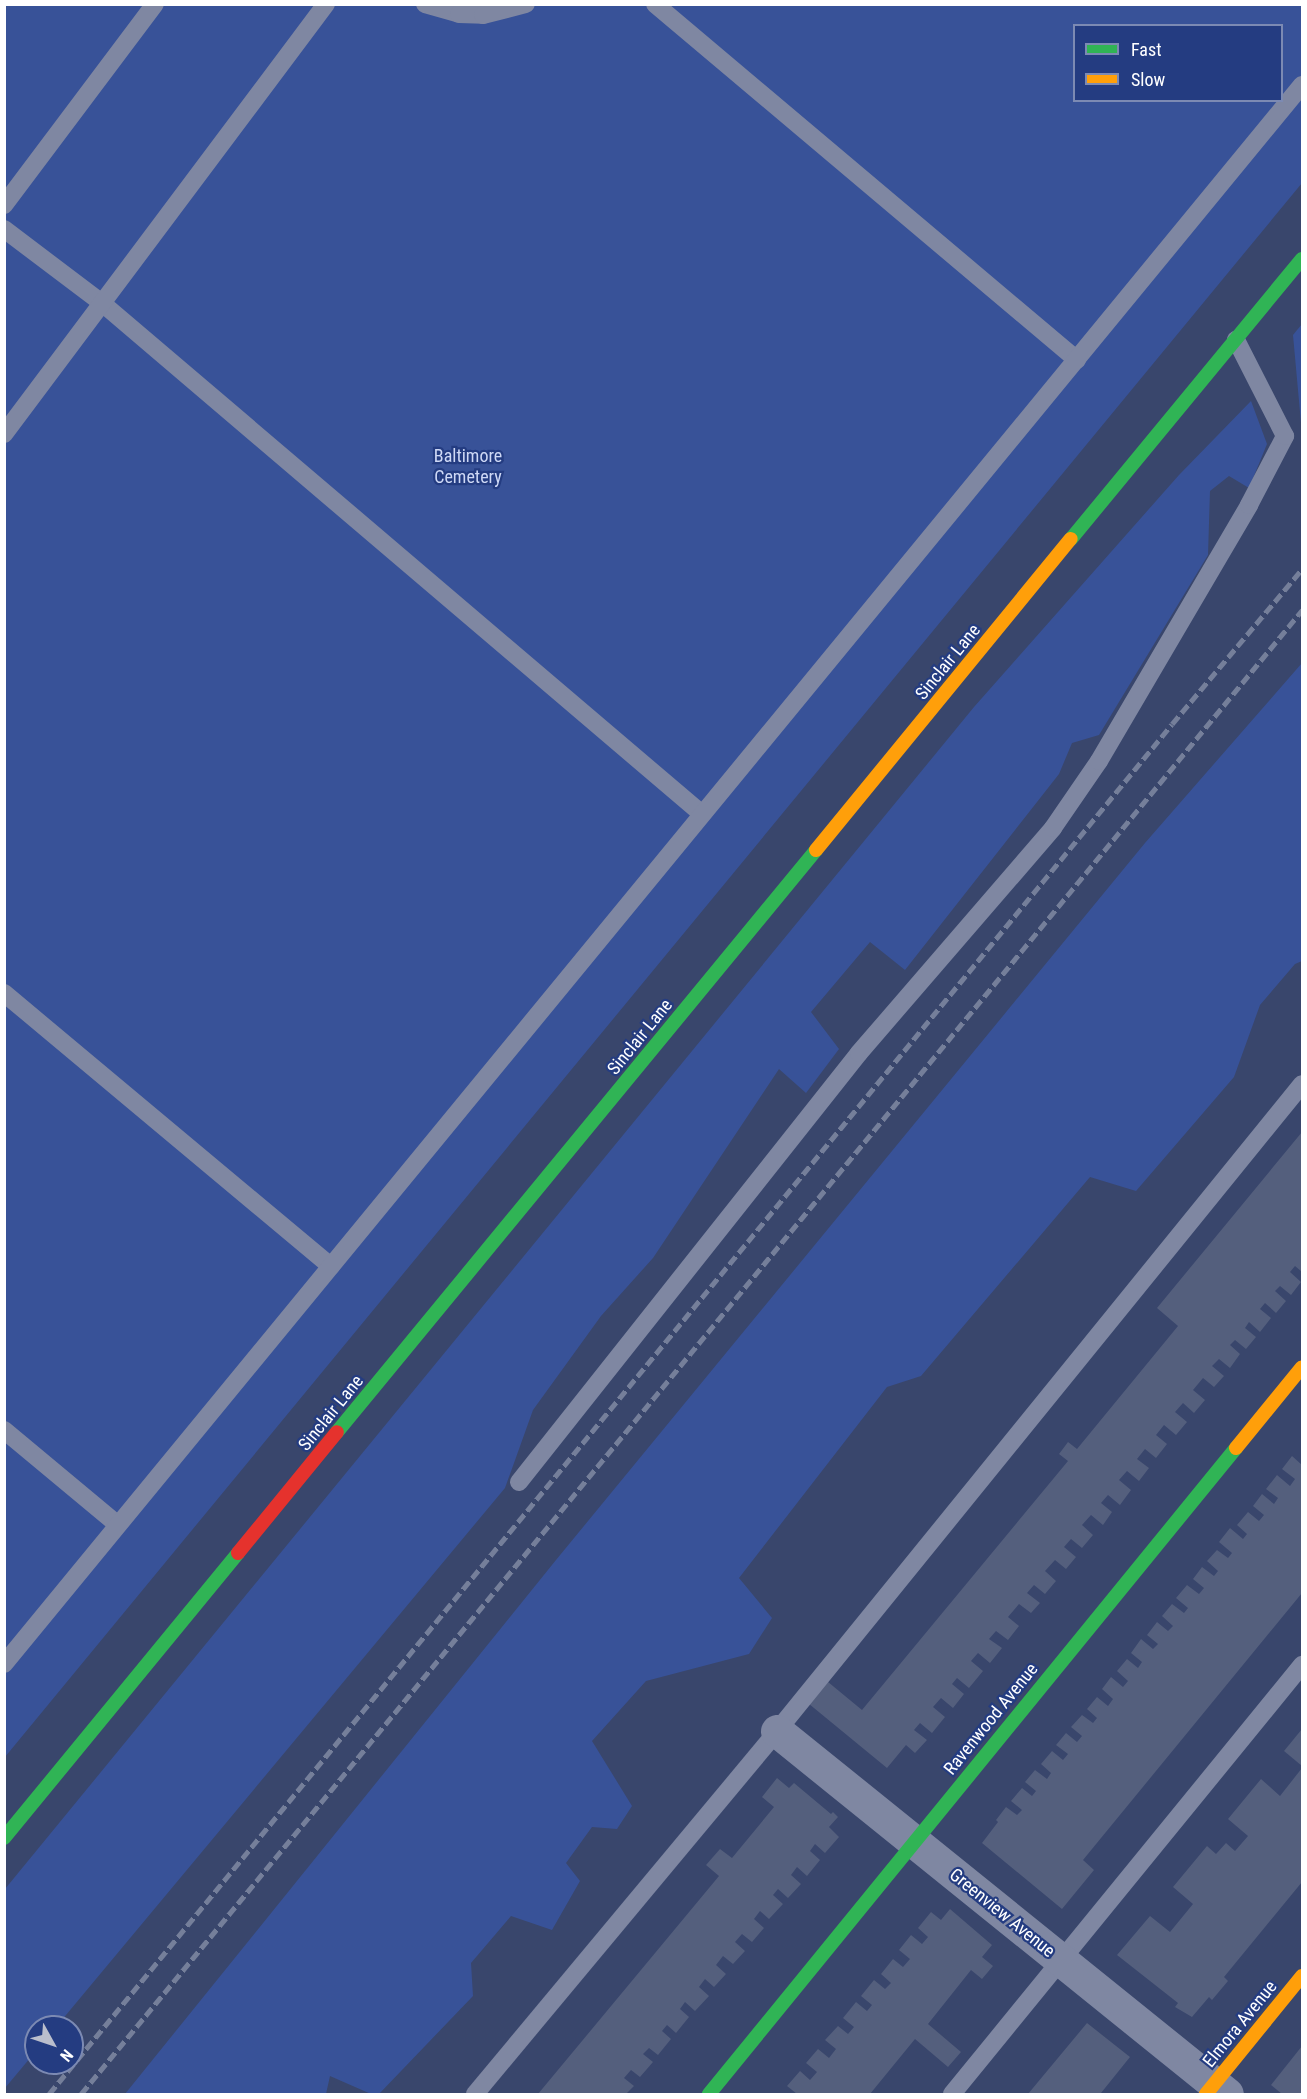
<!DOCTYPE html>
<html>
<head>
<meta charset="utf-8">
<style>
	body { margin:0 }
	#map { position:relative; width:1307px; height:2099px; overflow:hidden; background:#39466c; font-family:"Roboto Condensed",sans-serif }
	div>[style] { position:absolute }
	.green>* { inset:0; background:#385298 }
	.building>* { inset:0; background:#545f7d }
	.lane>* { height:18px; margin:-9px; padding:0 9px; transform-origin:9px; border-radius:9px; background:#7f87a2 }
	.street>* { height:33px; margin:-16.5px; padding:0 16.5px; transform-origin:16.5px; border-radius:16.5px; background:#7f87a2 }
	.fast>* { height:14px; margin:-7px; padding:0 7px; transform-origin:7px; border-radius:7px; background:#30b455 }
	.slow>* { height:14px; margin:-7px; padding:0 7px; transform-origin:7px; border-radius:7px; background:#ff9f0a }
	.jam>* { height:14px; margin:-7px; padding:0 7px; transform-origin:7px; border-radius:7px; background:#e5322d }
	.rail>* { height:4.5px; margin-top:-2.25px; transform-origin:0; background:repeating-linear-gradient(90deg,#757f9a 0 10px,transparent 0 14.5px) }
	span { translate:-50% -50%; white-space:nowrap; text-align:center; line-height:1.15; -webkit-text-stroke:4.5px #243c81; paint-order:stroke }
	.park-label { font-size:18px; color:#cfd9f6 }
	.street-label { font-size:18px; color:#fff }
	.frame { position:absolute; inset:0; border:6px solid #fff; pointer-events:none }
	.legend { position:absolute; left:1073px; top:24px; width:210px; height:78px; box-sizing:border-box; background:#243c81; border:2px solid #7c8ab3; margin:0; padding:8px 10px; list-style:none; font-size:18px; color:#fff }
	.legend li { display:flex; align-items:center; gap:12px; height:30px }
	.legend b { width:30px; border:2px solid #7c8ab3 }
	.north { position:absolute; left:24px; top:2015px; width:60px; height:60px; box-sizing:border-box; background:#243c81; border:2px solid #7c8ab3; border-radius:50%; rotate:130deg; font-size:16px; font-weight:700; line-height:24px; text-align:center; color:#fff }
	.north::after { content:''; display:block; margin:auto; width:21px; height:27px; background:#babecc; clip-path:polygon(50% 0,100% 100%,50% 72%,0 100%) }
</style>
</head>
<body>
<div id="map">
	<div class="green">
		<div style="clip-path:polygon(evenodd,5px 5px,1302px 5px,1302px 183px,5px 1757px,5px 5px,1074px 26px,1282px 26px,1282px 100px,1074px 100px,1074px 26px)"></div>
		<div style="clip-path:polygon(1302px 324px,1302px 434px,1293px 335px)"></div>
		<div style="clip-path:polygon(1251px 401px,1267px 444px,1249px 488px,1229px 476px,1210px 491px,1208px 555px,1099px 735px,1072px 743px,1059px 774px,905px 970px,870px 942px,811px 1012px,839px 1049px,806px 1093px,779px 1069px,653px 1258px,601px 1316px,533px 1410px,505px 1488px,56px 2027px,36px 2027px,36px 2051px,5px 2088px,5px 1889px,974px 707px,1179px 475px)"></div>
		<div style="clip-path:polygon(1302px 663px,1302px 961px,1295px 964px,1260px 1005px,1234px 1077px,1136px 1191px,1090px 1177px,921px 1376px,887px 1387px,739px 1578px,772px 1618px,749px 1654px,646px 1681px,592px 1741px,632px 1806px,617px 1829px,592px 1827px,566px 1863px,580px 1881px,552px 1930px,511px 1916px,471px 1963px,473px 1996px,379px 2094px,371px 2094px,330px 2076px,326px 2094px,125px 2094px,556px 1560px,1145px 843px)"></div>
	</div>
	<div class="building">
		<div style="clip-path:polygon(1302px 1132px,1302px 1272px,1295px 1266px,1290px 1272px,1301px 1282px,1291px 1295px,1280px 1286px,1275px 1291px,1286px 1301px,1276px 1313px,1265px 1303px,1260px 1309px,1271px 1318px,1260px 1332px,1249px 1322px,1245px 1328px,1256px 1337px,1246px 1349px,1235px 1340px,1230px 1345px,1240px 1354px,1230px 1368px,1219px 1359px,1212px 1366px,1224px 1376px,1214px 1387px,1203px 1378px,1193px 1390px,1205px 1400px,1194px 1413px,1183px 1403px,1175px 1412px,1187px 1422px,1176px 1435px,1164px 1425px,1156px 1435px,1167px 1444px,1156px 1458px,1145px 1449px,1137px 1459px,1149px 1468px,1139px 1481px,1127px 1471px,1119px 1480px,1131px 1490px,1120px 1505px,1108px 1495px,1101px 1503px,1112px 1512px,1103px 1525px,1091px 1515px,1082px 1525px,1093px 1535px,1082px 1548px,1071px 1539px,1064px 1547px,1076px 1557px,1066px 1569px,1055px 1560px,1045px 1571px,1056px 1581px,1045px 1594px,1034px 1585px,1027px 1593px,1040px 1603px,1031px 1613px,1019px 1604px,1008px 1617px,1019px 1626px,1008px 1640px,996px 1631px,989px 1639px,1002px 1648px,990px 1663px,978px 1653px,971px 1661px,983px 1671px,969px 1688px,957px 1678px,952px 1684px,964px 1694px,953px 1708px,941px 1698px,933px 1707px,945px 1717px,932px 1733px,920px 1723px,914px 1730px,927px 1740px,915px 1753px,906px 1745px,887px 1768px,803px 1699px,822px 1677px,862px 1710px,1068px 1461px,1059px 1454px,1068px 1442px,1077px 1449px,1178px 1326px,1157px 1308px)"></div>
		<div style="clip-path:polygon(1292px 1456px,1302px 1465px,1302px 1593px,1083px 1860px,1094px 1870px,1062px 1909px,982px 1843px,998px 1822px,996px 1820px,1006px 1807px,1017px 1815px,1022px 1810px,1011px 1801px,1022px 1788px,1032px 1796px,1036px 1791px,1025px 1782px,1035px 1770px,1047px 1779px,1051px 1773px,1041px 1764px,1052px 1751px,1063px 1760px,1068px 1754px,1056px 1745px,1066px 1733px,1077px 1742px,1082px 1736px,1071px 1727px,1082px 1715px,1093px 1723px,1097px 1718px,1087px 1709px,1097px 1697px,1108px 1706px,1113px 1699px,1102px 1689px,1111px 1677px,1123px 1687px,1128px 1681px,1117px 1671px,1127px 1659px,1138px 1668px,1142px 1662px,1131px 1653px,1141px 1639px,1153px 1649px,1158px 1644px,1147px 1635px,1157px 1622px,1168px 1631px,1173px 1626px,1162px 1616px,1172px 1604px,1184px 1613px,1188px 1608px,1176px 1598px,1187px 1585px,1199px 1594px,1204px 1588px,1193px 1579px,1202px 1567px,1214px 1576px,1218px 1571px,1207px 1561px,1217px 1550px,1228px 1558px,1232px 1553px,1219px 1542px,1230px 1528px,1243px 1539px,1247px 1534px,1237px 1525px,1248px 1512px,1259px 1521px,1264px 1515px,1253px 1506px,1262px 1494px,1274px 1504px,1278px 1498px,1266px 1489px,1277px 1475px,1290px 1486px,1295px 1479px,1282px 1469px)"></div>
		<div style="clip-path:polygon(1302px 1729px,1302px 1766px,1284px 1751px)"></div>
		<div style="clip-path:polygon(1302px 1768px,1302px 1882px,1224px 1977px,1228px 1981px,1212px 2000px,1209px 1997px,1192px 2017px,1175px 2007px,1178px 2003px,1117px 1955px,1150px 1916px,1170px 1932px,1193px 1904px,1173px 1887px,1207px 1846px,1216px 1854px,1226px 1843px,1235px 1851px,1248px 1836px,1228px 1819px,1261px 1779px,1280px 1796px)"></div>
		<div style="clip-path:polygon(777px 1778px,789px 1788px,794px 1783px,831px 1814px,833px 1812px,838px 1817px,829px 1827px,839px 1837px,825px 1853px,815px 1844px,810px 1851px,820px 1860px,807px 1876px,797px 1867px,791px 1875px,801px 1884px,788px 1898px,778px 1889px,773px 1895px,783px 1904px,769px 1919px,760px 1911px,754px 1919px,764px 1928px,752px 1942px,742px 1934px,735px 1942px,745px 1951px,733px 1964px,723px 1956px,716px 1965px,726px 1974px,714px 1987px,705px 1979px,699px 1987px,709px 1996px,695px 2011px,685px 2002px,680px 2009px,689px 2017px,676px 2033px,667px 2025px,662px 2031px,671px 2039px,658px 2055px,649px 2048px,643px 2054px,653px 2062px,640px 2077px,631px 2070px,624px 2078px,634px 2086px,626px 2094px,538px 2094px,719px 1876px,706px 1865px,720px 1849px,732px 1858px,774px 1807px,762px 1797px)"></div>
		<div style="clip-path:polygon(950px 1909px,992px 1945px,982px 1957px,993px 1966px,982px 1979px,971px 1970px,928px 2024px,961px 2052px,948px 2067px,915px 2039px,870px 2094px,797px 2094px,787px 2086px,800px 2071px,810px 2080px,817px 2072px,806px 2063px,818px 2049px,829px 2058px,836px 2049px,825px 2040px,838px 2026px,848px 2034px,854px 2027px,843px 2018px,856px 2002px,867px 2011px,872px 2005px,861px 1996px,874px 1980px,885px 1989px,891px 1983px,881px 1974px,893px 1959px,903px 1967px,910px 1959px,899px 1950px,911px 1935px,922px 1944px,928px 1937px,918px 1928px,931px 1912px,941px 1920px)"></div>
		<div style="clip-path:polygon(1087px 2023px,1130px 2057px,1101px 2093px,1103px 2094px,1028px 2094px)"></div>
		<div style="clip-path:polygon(1302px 2046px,1302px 2094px,1282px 2094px,1271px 2085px)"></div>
	</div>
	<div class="lane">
		<div style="left:425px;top:4px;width:35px;rotate:16deg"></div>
		<div style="left:459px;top:14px;width:24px;rotate:2deg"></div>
		<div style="left:483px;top:15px;width:44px;rotate:-14.3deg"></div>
		<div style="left:655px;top:4px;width:552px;rotate:40.15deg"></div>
		<div style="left:4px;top:205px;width:251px;rotate:-53.1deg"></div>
		<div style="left:4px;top:229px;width:123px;rotate:37.1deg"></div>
		<div style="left:102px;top:303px;width:788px;rotate:40.42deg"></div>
		<div style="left:4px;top:434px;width:537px;rotate:-53.17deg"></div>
		<div style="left:4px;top:993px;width:426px;rotate:39.9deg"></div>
		<div style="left:4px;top:1430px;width:148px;rotate:39.8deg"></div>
		<div style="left:519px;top:1482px;width:547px;rotate:-51.6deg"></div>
		<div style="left:859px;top:1053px;width:297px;rotate:-49.2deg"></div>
		<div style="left:1053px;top:828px;width:81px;rotate:-55.5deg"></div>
		<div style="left:1099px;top:761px;width:297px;rotate:-59.6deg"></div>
		<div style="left:1249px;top:505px;width:78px;rotate:-62.4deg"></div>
		<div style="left:1285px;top:436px;width:108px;rotate:-117deg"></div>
		<div style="left:4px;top:1664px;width:2044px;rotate:-50.58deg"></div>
		<div style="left:475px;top:2094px;width:472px;rotate:-50.2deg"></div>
		<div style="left:777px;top:1731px;width:833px;rotate:-50.94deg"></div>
		<div style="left:952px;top:2094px;width:554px;rotate:-50.79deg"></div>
	</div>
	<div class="street">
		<div style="left:777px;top:1731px;width:578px;rotate:38.89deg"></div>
	</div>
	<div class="fast">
		<div style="left:1071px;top:539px;width:363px;rotate:-50.5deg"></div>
		<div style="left:337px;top:1432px;width:754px;rotate:-50.54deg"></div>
		<div style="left:4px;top:1838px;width:369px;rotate:-50.6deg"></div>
		<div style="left:709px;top:2094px;width:834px;rotate:-50.79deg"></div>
	</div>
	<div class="slow">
		<div style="left:816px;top:850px;width:402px;rotate:-50.7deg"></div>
		<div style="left:1236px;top:1448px;width:104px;rotate:-50.8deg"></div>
		<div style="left:1206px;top:2094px;width:152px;rotate:-50.9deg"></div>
	</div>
	<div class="jam">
		<div style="left:238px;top:1553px;width:156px;rotate:-50.7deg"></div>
	</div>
	<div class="rail">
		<div style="left:49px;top:2094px;width:1771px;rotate:-50.66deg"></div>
		<div style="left:1172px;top:724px;width:202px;rotate:-50deg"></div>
		<div style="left:81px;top:2094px;width:1922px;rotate:-50.55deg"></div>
	</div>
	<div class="park-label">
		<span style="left:468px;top:467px">Baltimore<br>Cemetery</span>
	</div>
	<div class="street-label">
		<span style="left:948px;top:662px;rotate:-51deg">Sinclair Lane</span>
		<span style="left:640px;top:1037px;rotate:-51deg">Sinclair Lane</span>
		<span style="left:331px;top:1413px;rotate:-51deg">Sinclair Lane</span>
		<span style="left:991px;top:1719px;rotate:-51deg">Ravenwood Avenue</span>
		<span style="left:1002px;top:1913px;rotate:39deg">Greenview Avenue</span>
		<span style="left:1240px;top:2024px;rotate:-51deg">Elmora Avenue</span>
	</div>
	<div class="frame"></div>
	<ul class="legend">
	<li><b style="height:8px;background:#30b455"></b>Fast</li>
	<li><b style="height:8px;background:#ff9f0a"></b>Slow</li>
	</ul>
	<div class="north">N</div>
</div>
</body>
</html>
